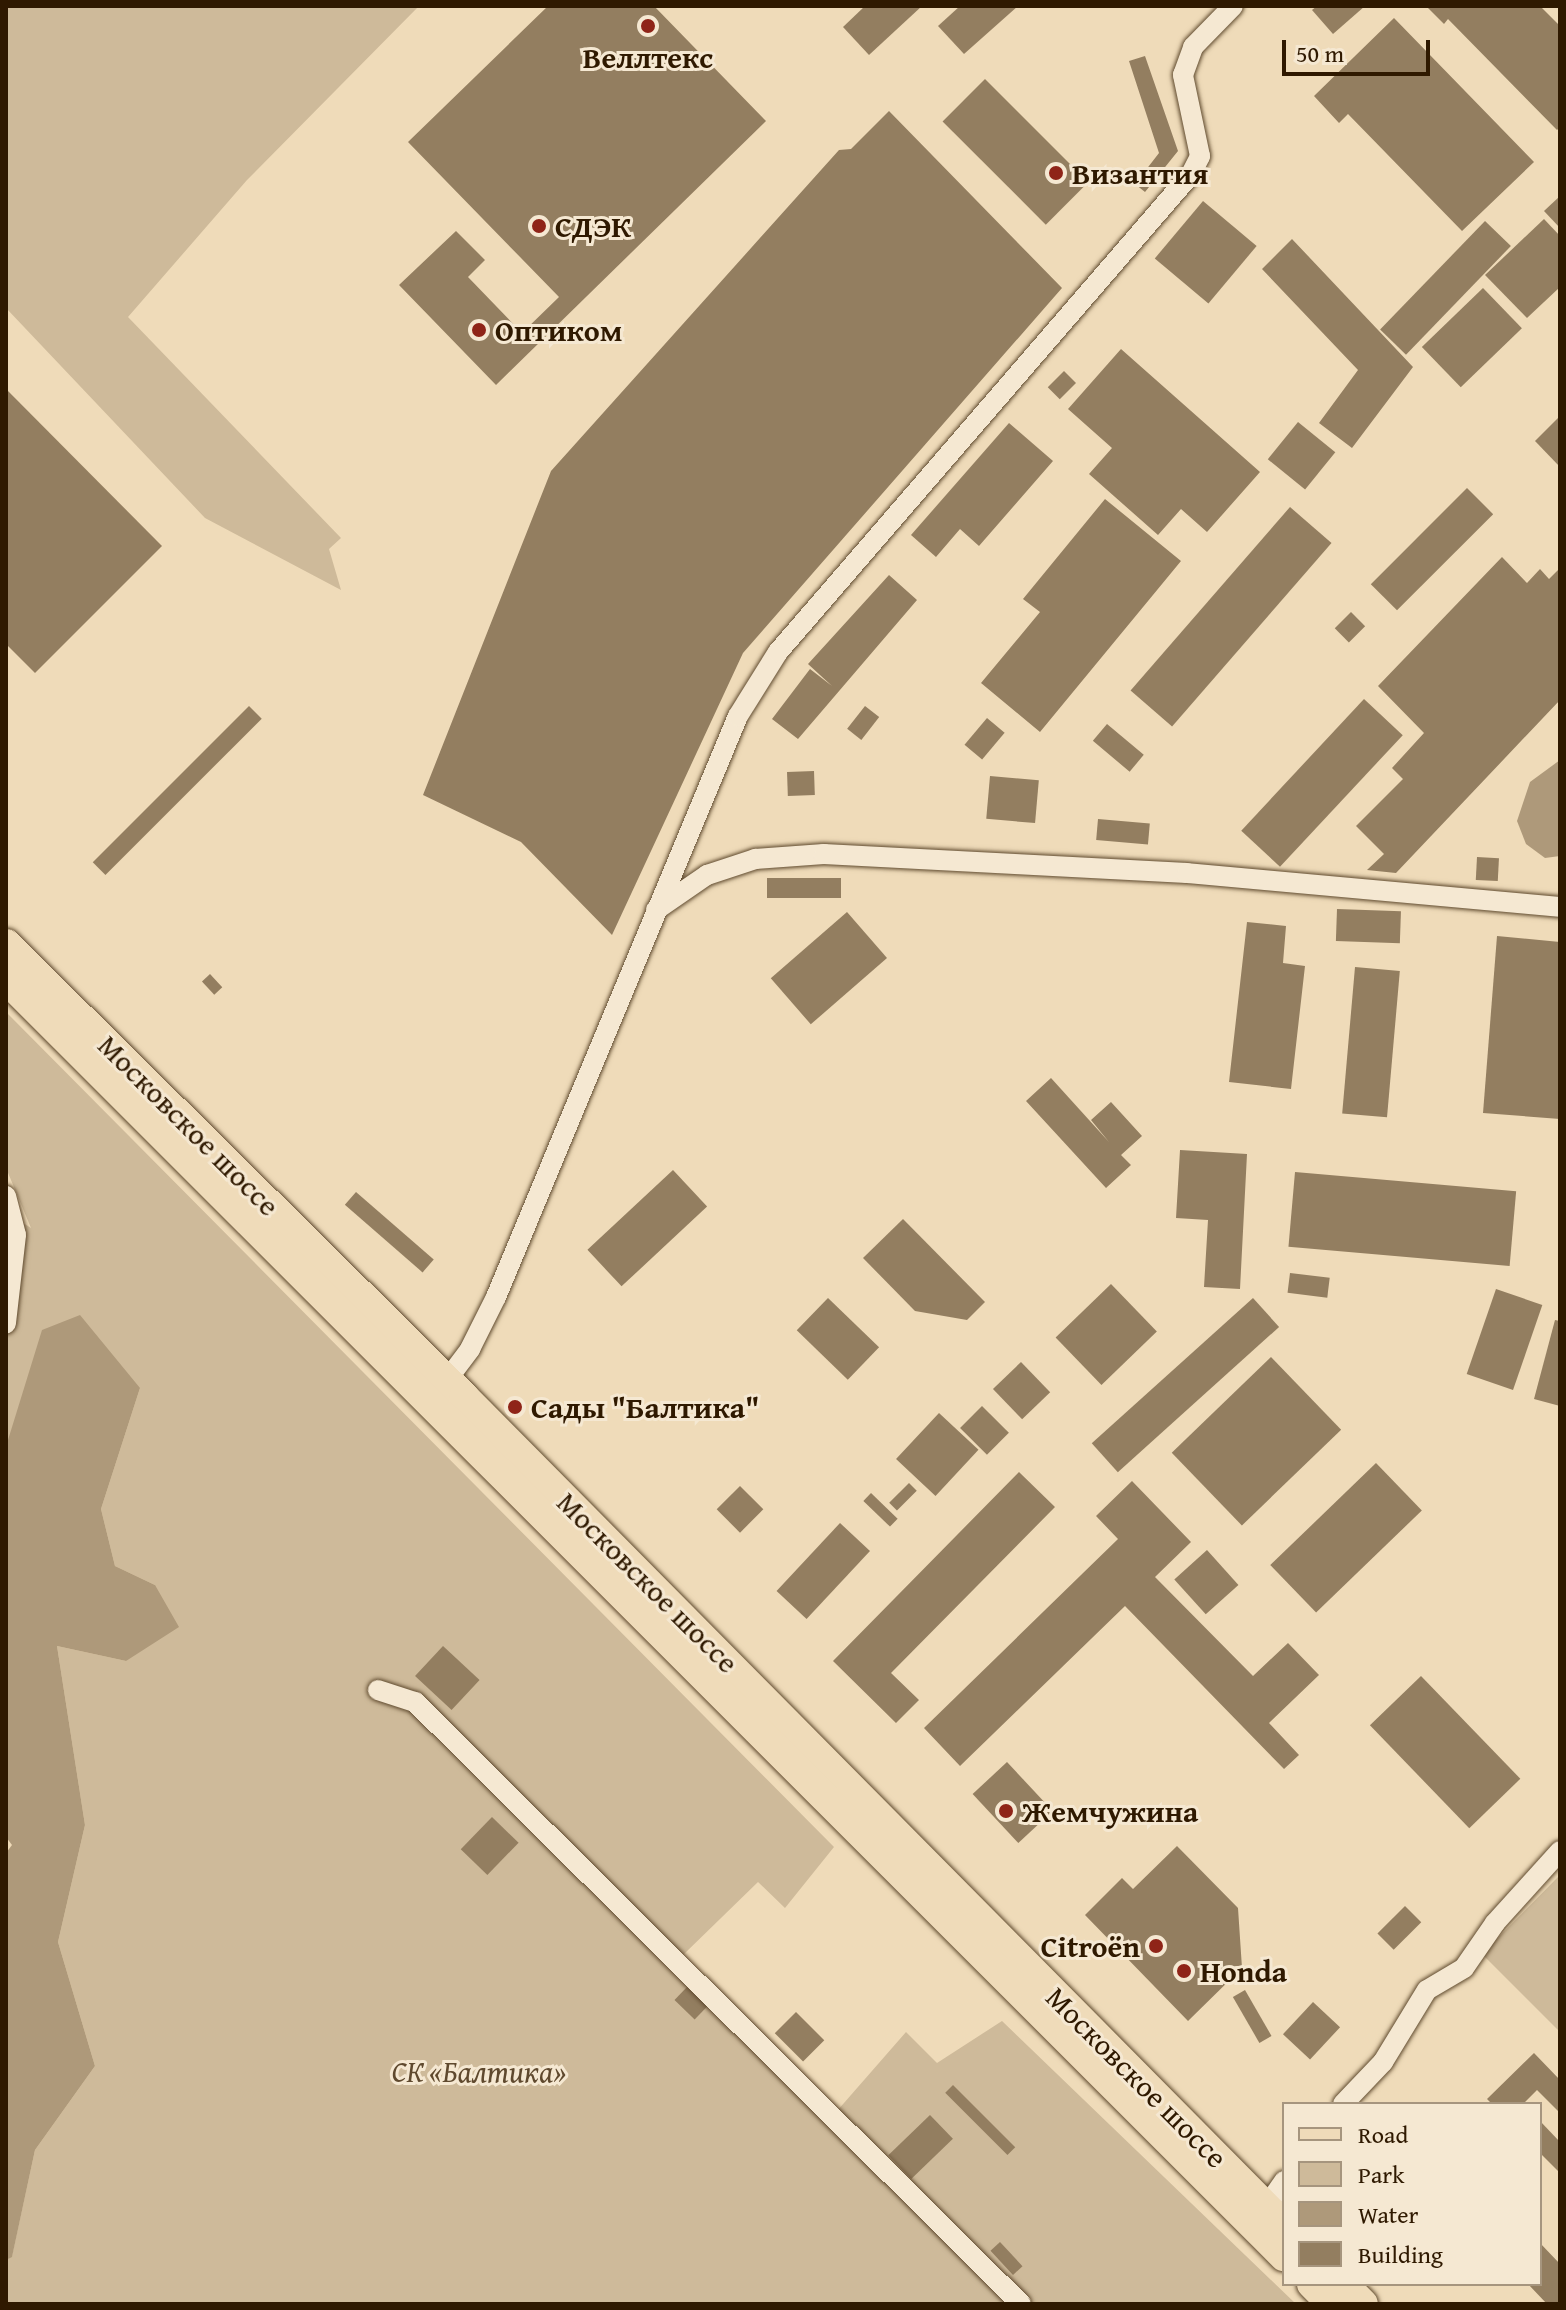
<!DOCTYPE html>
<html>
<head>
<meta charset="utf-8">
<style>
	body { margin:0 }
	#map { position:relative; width:1566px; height:2310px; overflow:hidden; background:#efdbb9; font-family:"Gentium Book Plus",serif }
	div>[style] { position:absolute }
	.green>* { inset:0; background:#ceba9a }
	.water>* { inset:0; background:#ae997a }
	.building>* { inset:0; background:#937e60; transform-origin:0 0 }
	.roads { filter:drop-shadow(0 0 2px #5f4a2e) drop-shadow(0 0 2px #5f4a2e) }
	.minor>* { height:20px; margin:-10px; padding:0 10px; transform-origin:10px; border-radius:10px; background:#f5e8d2 }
	.primary>* { height:30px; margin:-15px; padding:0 15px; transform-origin:15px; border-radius:15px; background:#efdbb9 }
	.dots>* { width:22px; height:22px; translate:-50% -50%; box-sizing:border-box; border:4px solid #f5e8d2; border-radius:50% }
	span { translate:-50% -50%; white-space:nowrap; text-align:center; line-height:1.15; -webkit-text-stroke:6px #f5e8d2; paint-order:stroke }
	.poi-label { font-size:30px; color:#2f1900; font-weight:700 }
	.left { translate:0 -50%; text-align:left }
	.right { translate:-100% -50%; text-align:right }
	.street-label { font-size:30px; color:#2f1900 }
	.park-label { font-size:30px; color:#5f492e; font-style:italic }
	.frame { position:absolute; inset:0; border:8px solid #2f1900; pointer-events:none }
	.legend { position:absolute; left:1282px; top:2102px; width:260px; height:184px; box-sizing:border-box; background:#f5e8d2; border:2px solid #a6957e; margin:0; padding:10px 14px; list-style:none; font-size:24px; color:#2f1900 }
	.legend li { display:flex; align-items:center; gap:16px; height:40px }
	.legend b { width:40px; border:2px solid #a6957e }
	.scale { position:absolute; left:1282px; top:40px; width:148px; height:36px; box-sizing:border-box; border:4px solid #2f1900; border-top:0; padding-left:10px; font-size:24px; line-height:28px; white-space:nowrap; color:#2f1900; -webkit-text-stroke:6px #f5e8d2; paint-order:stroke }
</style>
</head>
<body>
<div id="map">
	<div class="green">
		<div style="clip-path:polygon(6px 6px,419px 6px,247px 180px,128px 317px,341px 538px,329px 549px,341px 590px,205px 518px,6px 308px)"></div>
		<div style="clip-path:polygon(6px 1012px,834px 1847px,785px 1908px,758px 1882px,683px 1955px,837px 2111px,906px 2032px,937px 2063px,1002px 2021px,1296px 2304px,6px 2304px,6px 2260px,12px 2256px,35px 2150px,95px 2066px,58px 1942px,85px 1825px,57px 1646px,126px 1661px,155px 1585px,115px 1566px,101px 1509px,140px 1388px,8px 1440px,6px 1545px,6px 1212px,31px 1228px,6px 1168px)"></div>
		<div style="clip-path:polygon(1560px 1875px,1560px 2032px,1482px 1954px)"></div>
	</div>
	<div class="water">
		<div style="clip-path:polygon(1560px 760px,1560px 856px,1545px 858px,1526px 844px,1517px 821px,1530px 782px)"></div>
		<div style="clip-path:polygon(80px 1315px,140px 1388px,101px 1509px,115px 1566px,155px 1585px,179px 1627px,126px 1661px,57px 1646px,85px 1825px,58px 1942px,95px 2066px,35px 2150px,12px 2257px,6px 2260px,6px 1853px,12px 1845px,6px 1837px,8px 1440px,42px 1330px)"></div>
	</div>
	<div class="building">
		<div style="clip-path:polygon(548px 6px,654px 6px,766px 121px,496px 385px,399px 285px,456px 231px,485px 260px,468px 277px,522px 333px,559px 297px,408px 142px)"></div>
		<div style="clip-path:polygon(865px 6px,922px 6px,869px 55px,843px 27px)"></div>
		<div style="clip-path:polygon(960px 6px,1018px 6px,964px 54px,938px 26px)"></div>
		<div style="clip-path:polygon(1317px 6px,1365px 6px,1333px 34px,1312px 10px)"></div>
		<div style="clip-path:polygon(1426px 6px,1540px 6px,1560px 26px,1560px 127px,1557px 130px,1448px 19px,1444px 24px)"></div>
		<div style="clip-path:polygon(1394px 18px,1534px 162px,1462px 231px,1348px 114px,1339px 123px,1314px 96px)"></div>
		<div style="clip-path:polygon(1145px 56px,1178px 151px,1145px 192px,1135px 184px,1159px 153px,1129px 61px)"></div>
		<div style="left:985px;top:79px;width:146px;height:60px;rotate:45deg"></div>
		<div style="clip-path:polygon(889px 111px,1062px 288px,743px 653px,612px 935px,521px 842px,423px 795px,551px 471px,839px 150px,851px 149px)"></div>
		<div style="clip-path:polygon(1560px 196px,1560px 228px,1544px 211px)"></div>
		<div style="left:1203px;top:201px;width:70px;height:75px;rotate:40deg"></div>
		<div style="clip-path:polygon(1544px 219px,1560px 236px,1560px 287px,1527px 318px,1485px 275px)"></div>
		<div style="left:1485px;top:221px;width:36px;height:151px;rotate:44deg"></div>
		<div style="clip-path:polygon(1292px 239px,1413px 367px,1352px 448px,1319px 423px,1358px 370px,1262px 269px)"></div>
		<div style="left:1483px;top:288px;width:56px;height:85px;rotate:46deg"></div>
		<div style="clip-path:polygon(1121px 349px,1260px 472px,1207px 532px,1181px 509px,1158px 535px,1089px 474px,1112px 448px,1068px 409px)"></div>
		<div style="left:1064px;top:371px;width:17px;height:23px;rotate:45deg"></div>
		<div style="clip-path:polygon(6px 389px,162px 546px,35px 673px,6px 644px)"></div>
		<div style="clip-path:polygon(1560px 416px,1560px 467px,1535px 441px)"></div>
		<div style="left:1298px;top:422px;width:48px;height:48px;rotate:39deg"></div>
		<div style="clip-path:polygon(1009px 423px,1053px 461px,979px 546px,960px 529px,936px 557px,911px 535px)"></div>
		<div style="left:1467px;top:488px;width:37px;height:136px;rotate:45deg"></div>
		<div style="clip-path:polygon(1105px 499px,1181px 561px,1040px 732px,981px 683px,1040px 612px,1023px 599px)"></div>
		<div style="left:1290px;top:507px;width:55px;height:243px;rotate:41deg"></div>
		<div style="clip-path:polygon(1502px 557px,1527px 583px,1540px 569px,1549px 579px,1560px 568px,1560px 700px,1396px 873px,1367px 870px,1384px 854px,1356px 826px,1403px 779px,1392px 768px,1424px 733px,1378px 686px)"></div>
		<div style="clip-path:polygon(889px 575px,917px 600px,798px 739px,772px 719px,810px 669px,832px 686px,808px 664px)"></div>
		<div style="left:1351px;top:612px;width:20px;height:23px;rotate:45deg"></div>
		<div style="left:1364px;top:699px;width:53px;height:180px;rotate:43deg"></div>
		<div style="left:249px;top:706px;width:18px;height:221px;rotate:45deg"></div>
		<div style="left:865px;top:706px;width:18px;height:29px;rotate:38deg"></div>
		<div style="left:987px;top:718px;width:23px;height:35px;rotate:40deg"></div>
		<div style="left:1107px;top:724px;width:48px;height:22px;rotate:40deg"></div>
		<div style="left:814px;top:771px;width:24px;height:27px;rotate:88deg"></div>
		<div style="left:990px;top:776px;width:49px;height:43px;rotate:5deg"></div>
		<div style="left:1098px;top:819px;width:52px;height:21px;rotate:5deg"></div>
		<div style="left:1477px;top:857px;width:22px;height:23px;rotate:3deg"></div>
		<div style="left:841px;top:878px;width:20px;height:74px;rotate:90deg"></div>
		<div style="left:1337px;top:909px;width:64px;height:32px;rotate:2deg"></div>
		<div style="left:847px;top:912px;width:61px;height:101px;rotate:49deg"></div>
		<div style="clip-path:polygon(1247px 922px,1286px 926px,1283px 963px,1305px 966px,1291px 1089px,1229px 1082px)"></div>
		<div style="clip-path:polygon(1497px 936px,1560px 942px,1560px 1119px,1483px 1113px)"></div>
		<div style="left:1355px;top:967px;width:45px;height:147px;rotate:5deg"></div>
		<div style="left:210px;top:974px;width:18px;height:11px;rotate:47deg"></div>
		<div style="clip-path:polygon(1051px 1078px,1109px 1142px,1091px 1120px,1111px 1102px,1142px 1136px,1121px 1155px,1131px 1165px,1106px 1188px,1026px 1101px)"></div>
		<div style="clip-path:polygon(1180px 1150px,1247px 1154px,1240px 1289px,1204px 1287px,1208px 1220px,1176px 1218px)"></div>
		<div style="left:673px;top:1170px;width:50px;height:117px;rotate:47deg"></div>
		<div style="left:1295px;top:1172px;width:222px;height:75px;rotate:5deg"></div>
		<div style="left:356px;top:1192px;width:103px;height:17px;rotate:41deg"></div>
		<div style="clip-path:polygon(903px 1219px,985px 1302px,967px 1320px,915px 1311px,863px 1258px)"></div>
		<div style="left:1290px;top:1273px;width:40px;height:20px;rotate:7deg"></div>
		<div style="left:1111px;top:1284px;width:66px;height:77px;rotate:46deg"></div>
		<div style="left:1496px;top:1289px;width:49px;height:90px;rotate:19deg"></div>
		<div style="left:828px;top:1298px;width:71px;height:45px;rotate:44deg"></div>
		<div style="left:1253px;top:1298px;width:39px;height:217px;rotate:48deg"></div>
		<div style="clip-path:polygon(1555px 1320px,1560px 1321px,1560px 1406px,1534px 1399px)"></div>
		<div style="left:1271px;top:1357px;width:101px;height:138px;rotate:46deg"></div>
		<div style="left:1021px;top:1362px;width:42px;height:39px;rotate:46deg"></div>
		<div style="left:982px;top:1406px;width:38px;height:31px;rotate:45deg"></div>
		<div style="left:939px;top:1413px;width:54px;height:63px;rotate:43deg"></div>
		<div style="left:1376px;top:1463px;width:66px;height:147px;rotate:46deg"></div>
		<div style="clip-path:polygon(1019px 1472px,1055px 1507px,891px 1673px,919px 1700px,896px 1723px,833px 1661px)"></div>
		<div style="clip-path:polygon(1132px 1481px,1191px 1542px,1155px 1577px,1253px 1676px,1288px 1643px,1319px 1675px,1269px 1723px,1299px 1755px,1284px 1769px,1125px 1606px,960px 1766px,924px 1728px,1118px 1539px,1096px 1516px)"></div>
		<div style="left:909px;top:1483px;width:11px;height:28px;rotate:45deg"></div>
		<div style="left:740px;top:1486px;width:33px;height:33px;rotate:45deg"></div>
		<div style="left:871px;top:1493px;width:37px;height:11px;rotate:44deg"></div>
		<div style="left:840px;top:1523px;width:41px;height:93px;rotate:43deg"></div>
		<div style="left:1207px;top:1550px;width:47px;height:44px;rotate:48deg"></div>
		<div style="left:443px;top:1646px;width:50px;height:41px;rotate:43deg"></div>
		<div style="left:1421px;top:1676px;width:143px;height:71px;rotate:46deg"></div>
		<div style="left:1007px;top:1762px;width:67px;height:47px;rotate:47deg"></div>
		<div style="left:492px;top:1817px;width:37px;height:45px;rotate:44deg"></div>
		<div style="clip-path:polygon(1177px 1846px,1238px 1908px,1242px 1968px,1188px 2021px,1085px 1915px,1122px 1878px,1133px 1889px)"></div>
		<div style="left:1405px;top:1906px;width:23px;height:39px;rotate:45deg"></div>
		<div style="left:687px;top:1987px;width:28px;height:18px;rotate:44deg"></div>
		<div style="left:1245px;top:1990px;width:53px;height:14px;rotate:60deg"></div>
		<div style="left:1313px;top:2002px;width:37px;height:44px;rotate:43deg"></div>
		<div style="left:796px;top:2012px;width:40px;height:30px;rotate:45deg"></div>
		<div style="clip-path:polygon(1534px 2053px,1560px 2080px,1560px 2113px,1537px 2090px,1523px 2104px,1492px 2104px,1487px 2099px)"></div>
		<div style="left:953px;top:2085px;width:88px;height:11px;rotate:45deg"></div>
		<div style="left:930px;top:2115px;width:33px;height:58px;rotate:46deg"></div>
		<div style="clip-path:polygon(1540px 2121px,1560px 2142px,1560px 2173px,1540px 2153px)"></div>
		<div style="left:1000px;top:2242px;width:33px;height:13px;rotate:47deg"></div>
		<div style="clip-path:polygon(1540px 2243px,1560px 2264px,1560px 2304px,1547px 2304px,1528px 2284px,1540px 2284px)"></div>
	</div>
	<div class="roads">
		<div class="minor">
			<div style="left:656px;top:910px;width:62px;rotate:-34.5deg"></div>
			<div style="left:707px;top:875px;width:51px;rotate:-18.4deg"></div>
			<div style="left:755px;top:859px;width:69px;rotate:-4.1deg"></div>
			<div style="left:824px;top:854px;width:363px;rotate:3deg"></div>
			<div style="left:1187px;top:873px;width:375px;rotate:5.2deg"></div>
			<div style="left:6px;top:1196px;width:40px;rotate:75.6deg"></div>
			<div style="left:16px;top:1235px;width:89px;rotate:96.5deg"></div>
			<div style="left:447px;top:1380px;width:39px;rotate:-53deg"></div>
			<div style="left:470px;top:1349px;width:58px;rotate:-63.4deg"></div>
			<div style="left:496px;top:1297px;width:629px;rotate:-67.39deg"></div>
			<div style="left:738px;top:716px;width:75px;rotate:-58deg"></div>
			<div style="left:778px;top:652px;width:632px;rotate:-49.17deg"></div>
			<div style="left:1191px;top:174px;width:20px;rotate:-63deg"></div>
			<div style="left:1200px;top:156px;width:83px;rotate:-101.9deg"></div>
			<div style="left:1183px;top:75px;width:30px;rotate:-70deg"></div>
			<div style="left:1193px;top:47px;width:57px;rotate:-45.7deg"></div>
			<div style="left:378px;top:1690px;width:39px;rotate:18deg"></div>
			<div style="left:415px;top:1702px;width:854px;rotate:44.81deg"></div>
			<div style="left:1343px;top:2104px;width:58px;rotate:-46.4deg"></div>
			<div style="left:1383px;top:2062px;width:84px;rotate:-58.6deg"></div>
			<div style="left:1427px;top:1990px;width:43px;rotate:-30.7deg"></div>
			<div style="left:1464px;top:1968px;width:55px;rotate:-55.4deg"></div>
			<div style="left:1495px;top:1923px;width:97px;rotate:-47.9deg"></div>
			<div style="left:1266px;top:2207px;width:32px;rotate:-55deg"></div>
		</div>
		<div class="primary">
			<div style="left:6px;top:944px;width:644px;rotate:44.69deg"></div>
			<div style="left:464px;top:1397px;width:1165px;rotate:45.28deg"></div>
			<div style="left:6px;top:979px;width:1807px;rotate:44.98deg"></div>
			<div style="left:1312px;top:2284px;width:28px;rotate:45deg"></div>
			<div style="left:1343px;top:2284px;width:28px;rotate:45deg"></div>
		</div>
	</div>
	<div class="dots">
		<div style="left:648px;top:26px;background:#8f2418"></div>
		<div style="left:1056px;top:173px;background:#8f2418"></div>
		<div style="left:539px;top:226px;background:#8f2418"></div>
		<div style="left:479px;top:330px;background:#8f2418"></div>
		<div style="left:515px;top:1407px;background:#8f2418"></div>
		<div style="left:1006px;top:1811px;background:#8f2418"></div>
		<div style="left:1156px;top:1946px;background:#8f2418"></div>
		<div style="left:1184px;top:1971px;background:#8f2418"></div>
	</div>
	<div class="poi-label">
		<span style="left:648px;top:57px">Веллтекс</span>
		<span class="left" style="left:1072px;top:173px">Византия</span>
		<span class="left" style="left:555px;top:226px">СДЭК</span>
		<span class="left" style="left:495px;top:330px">Оптиком</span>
		<span class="left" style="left:531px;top:1407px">Сады "Балтика"</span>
		<span class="left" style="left:1022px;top:1811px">Жемчужина</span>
		<span class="right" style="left:1140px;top:1946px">Citroën</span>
		<span class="left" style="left:1200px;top:1971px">Honda</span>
	</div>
	<div class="street-label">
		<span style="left:189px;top:1125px;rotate:45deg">Московское шоссе</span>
		<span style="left:648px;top:1582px;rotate:45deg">Московское шоссе</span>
		<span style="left:1137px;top:2077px;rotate:45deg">Московское шоссе</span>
	</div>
	<div class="park-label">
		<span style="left:479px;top:2071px">СК «Балтика»</span>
	</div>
	<div class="frame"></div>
	<ul class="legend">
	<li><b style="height:10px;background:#efdbb9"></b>Road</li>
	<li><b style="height:22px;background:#ceba9a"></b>Park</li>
	<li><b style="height:22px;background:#ae997a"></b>Water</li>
	<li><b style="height:22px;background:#937e60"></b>Building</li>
	</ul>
	<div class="scale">50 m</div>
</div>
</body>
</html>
